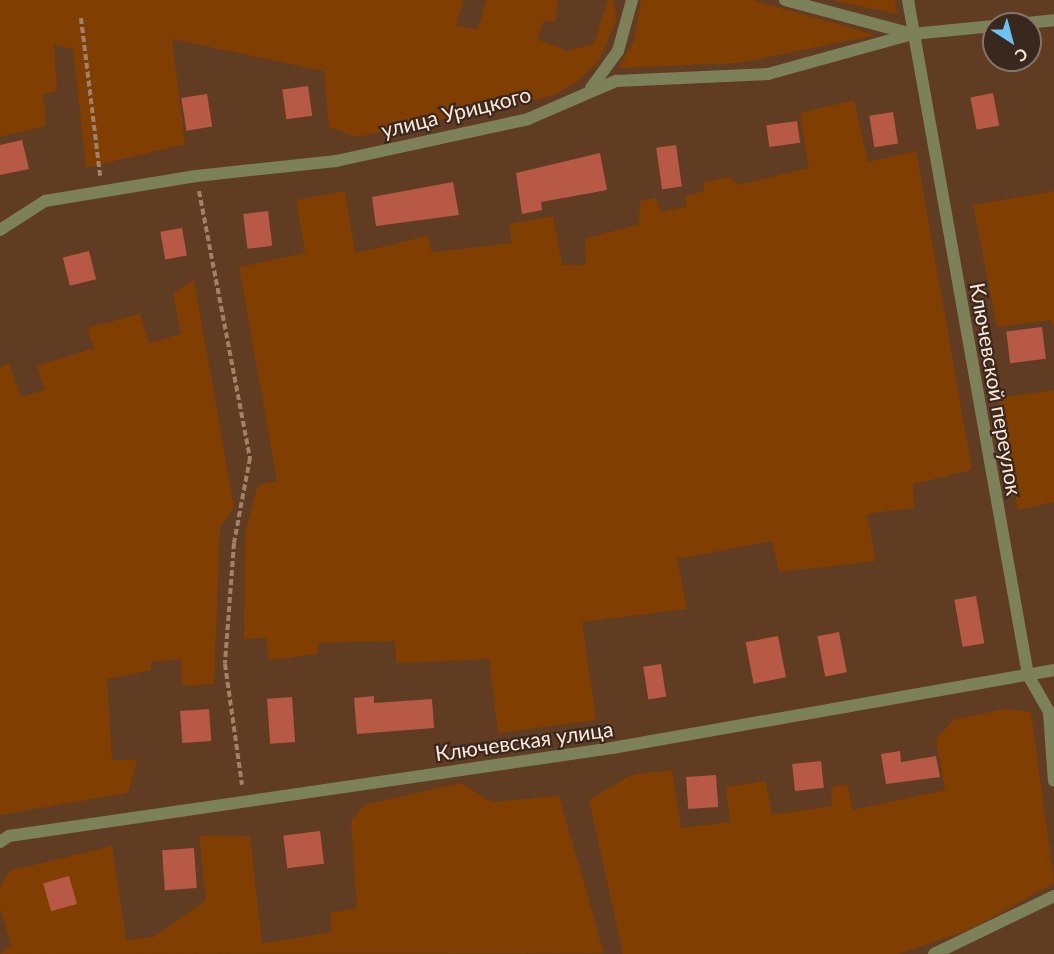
<!DOCTYPE html>
<html>
<head>
<meta charset="utf-8">
<style>
	body { margin:0 }
	#map { position:relative; width:1054px; height:954px; overflow:hidden; background:#603c23; font-family:Lato,sans-serif }
	div>[style] { position:absolute }
	.green>* { inset:0; background:#803e01 }
	.building>* { inset:0; background:#b75944; transform-origin:0 0 }
	.path>* { height:4px; margin-top:-2px; transform-origin:0; background:repeating-linear-gradient(90deg,#a0816c 0 6px,transparent 0 9px) }
	.street>* { height:12px; margin:-6px; padding:0 6px; transform-origin:6px; border-radius:6px; background:#7c8159 }
	span { translate:-50% -50%; white-space:nowrap; text-align:center; line-height:1.15; -webkit-text-stroke:4.5px #39281d; paint-order:stroke }
	.street-label { font-size:21px; color:#fee7d9 }
	.north { position:absolute; left:982px; top:12px; width:60px; height:60px; box-sizing:border-box; background:#39281d; border:2px solid #887468; border-radius:50%; rotate:144deg; font-size:16px; font-weight:700; line-height:24px; text-align:center; color:#fee7d9 }
	.north::after { content:''; display:block; margin:auto; width:21px; height:27px; background:#6bc3f2; clip-path:polygon(50% 0,100% 100%,50% 72%,0 100%) }
</style>
</head>
<body>
<div id="map">
	<div class="green">
		<div style="clip-path:polygon(0 0,464px 0,456px 25px,477px 30px,487px 0,558px 0,555px 23px,544px 20px,537px 39px,567px 51px,594px 44px,608px 0,613px 0,617px 19px,599px 60px,578px 81px,552px 96px,357px 137px,329px 127px,324px 71px,172px 39px,185px 144px,86px 168px,73px 49px,54px 45px,57px 91px,43px 94px,46px 126px,0 137px)"></div>
		<div style="clip-path:polygon(641px 0,752px 0,876px 35px,739px 63px,618px 68px,634px 41px)"></div>
		<div style="clip-path:polygon(835px 0,895px 0,897px 14px,835px 1px)"></div>
		<div style="clip-path:polygon(854px 100px,868px 162px,916px 151px,972px 470px,913px 484px,914px 508px,867px 514px,876px 561px,779px 572px,772px 541px,677px 559px,687px 609px,582px 622px,596px 720px,498px 733px,489px 659px,396px 663px,395px 641px,319px 643px,317px 654px,269px 660px,266px 638px,244px 639px,245px 533px,258px 485px,277px 481px,239px 267px,305px 253px,296px 200px,345px 191px,355px 253px,428px 236px,432px 252px,512px 243px,509px 224px,553px 216px,562px 265px,586px 265px,585px 239px,639px 224px,640px 201px,656px 198px,661px 211px,687px 207px,685px 196px,704px 191px,703px 182px,730px 177px,738px 185px,809px 168px,800px 113px)"></div>
		<div style="clip-path:polygon(1054px 191px,1054px 328px,1051px 320px,997px 327px,973px 205px)"></div>
		<div style="clip-path:polygon(194px 280px,234px 507px,220px 527px,214px 684px,182px 686px,181px 659px,151px 662px,151px 670px,107px 679px,112px 760px,137px 760px,128px 793px,0 815px,0 367px,9px 364px,21px 397px,45px 390px,37px 366px,94px 348px,87px 328px,140px 314px,149px 343px,181px 334px,173px 294px)"></div>
		<div style="clip-path:polygon(1054px 390px,1054px 502px,1018px 510px,998px 398px)"></div>
		<div style="clip-path:polygon(1004px 709px,1031px 712px,1054px 883px,969px 930px,897px 954px,623px 954px,589px 800px,631px 775px,672px 770px,681px 828px,730px 822px,726px 787px,766px 781px,772px 815px,832px 806px,831px 787px,847px 784px,853px 810px,945px 790px,936px 739px,953px 720px)"></div>
		<div style="clip-path:polygon(460px 783px,492px 802px,559px 796px,604px 953px,0 954px,11px 945px,0 908px,0 888px,9px 871px,112px 846px,126px 940px,154px 937px,206px 900px,199px 836px,250px 836px,262px 944px,332px 932px,330px 913px,357px 908px,351px 821px,364px 805px)"></div>
	</div>
	<div class="building">
		<div style="left:308px;top:86px;width:30px;height:26px;rotate:82deg"></div>
		<div style="left:993px;top:93px;width:33px;height:23px;rotate:79deg"></div>
		<div style="left:207px;top:94px;width:33px;height:26px;rotate:81deg"></div>
		<div style="left:893px;top:112px;width:32px;height:24px;rotate:81deg"></div>
		<div style="left:797px;top:121px;width:22px;height:31px;rotate:82deg"></div>
		<div style="clip-path:polygon(22px 140px,29px 169px,0 175px,0 145px)"></div>
		<div style="left:676px;top:145px;width:42px;height:20px;rotate:82deg"></div>
		<div style="clip-path:polygon(600px 153px,607px 190px,541px 202px,542px 210px,522px 214px,516px 173px)"></div>
		<div style="clip-path:polygon(453px 182px,459px 215px,376px 226px,372px 197px)"></div>
		<div style="left:268px;top:211px;width:35px;height:25px;rotate:83deg"></div>
		<div style="left:182px;top:228px;width:28px;height:22px;rotate:80deg"></div>
		<div style="left:89px;top:251px;width:29px;height:27px;rotate:76deg"></div>
		<div style="left:1042px;top:327px;width:32px;height:36px;rotate:83deg"></div>
		<div style="left:976px;top:596px;width:48px;height:22px;rotate:80deg"></div>
		<div style="left:839px;top:632px;width:41px;height:22px;rotate:79deg"></div>
		<div style="left:778px;top:636px;width:42px;height:33px;rotate:79deg"></div>
		<div style="left:661px;top:664px;width:33px;height:18px;rotate:81deg"></div>
		<div style="clip-path:polygon(374px 696px,374px 703px,432px 699px,434px 728px,357px 734px,354px 698px)"></div>
		<div style="left:292px;top:697px;width:45px;height:25px;rotate:86deg"></div>
		<div style="left:209px;top:709px;width:32px;height:29px;rotate:86deg"></div>
		<div style="clip-path:polygon(900px 751px,901px 762px,936px 756px,940px 777px,886px 784px,881px 754px)"></div>
		<div style="left:821px;top:761px;width:27px;height:29px;rotate:84deg"></div>
		<div style="left:716px;top:775px;width:32px;height:30px;rotate:86deg"></div>
		<div style="left:320px;top:831px;width:33px;height:37px;rotate:83deg"></div>
		<div style="left:194px;top:848px;width:40px;height:32px;rotate:86deg"></div>
		<div style="left:69px;top:876px;width:29px;height:27px;rotate:74deg"></div>
	</div>
	<div class="path">
		<div style="left:81px;top:18px;width:159px;rotate:83.1deg"></div>
		<div style="left:199px;top:191px;width:272px;rotate:79.2deg"></div>
		<div style="left:250px;top:458px;width:86px;rotate:100.7deg"></div>
		<div style="left:234px;top:543px;width:121px;rotate:94.3deg"></div>
		<div style="left:225px;top:664px;width:122px;rotate:82deg"></div>
	</div>
	<div class="street">
		<div style="left:785px;top:0;width:131px;rotate:15deg"></div>
		<div style="left:908px;top:0;width:686px;rotate:79.92deg"></div>
		<div style="left:1028px;top:675px;width:43px;rotate:60.4deg"></div>
		<div style="left:1049px;top:712px;width:69px;rotate:85.9deg"></div>
		<div style="left:1017px;top:24px;width:37px;rotate:-6deg"></div>
		<div style="left:591px;top:88px;width:46px;rotate:-53.9deg"></div>
		<div style="left:618px;top:51px;width:53px;rotate:-74.6deg"></div>
		<div style="left:0;top:230px;width:54px;rotate:-32.8deg"></div>
		<div style="left:45px;top:201px;width:153px;rotate:-9.4deg"></div>
		<div style="left:196px;top:176px;width:141px;rotate:-6.1deg"></div>
		<div style="left:336px;top:161px;width:197px;rotate:-12.3deg"></div>
		<div style="left:528px;top:119px;width:96px;rotate:-23.4deg"></div>
		<div style="left:616px;top:81px;width:152px;rotate:-2.6deg"></div>
		<div style="left:768px;top:74px;width:149px;rotate:-15.5deg"></div>
		<div style="left:912px;top:34px;width:82px;rotate:-5.6deg"></div>
		<div style="left:0;top:842px;width:11px;rotate:-34deg"></div>
		<div style="left:9px;top:836px;width:609px;rotate:-8.3deg"></div>
		<div style="left:612px;top:748px;width:449px;rotate:-10deg"></div>
		<div style="left:934px;top:954px;width:133px;rotate:-25.8deg"></div>
	</div>
	<div class="street-label">
		<span style="left:456px;top:112px;rotate:-14deg">улица Урицкого</span>
		<span style="left:996px;top:389px;rotate:80deg">Ключевской переулок</span>
		<span style="left:524px;top:741px;rotate:-8deg">Ключевская улица</span>
	</div>
	<div class="north">С</div>
</div>
</body>
</html>
